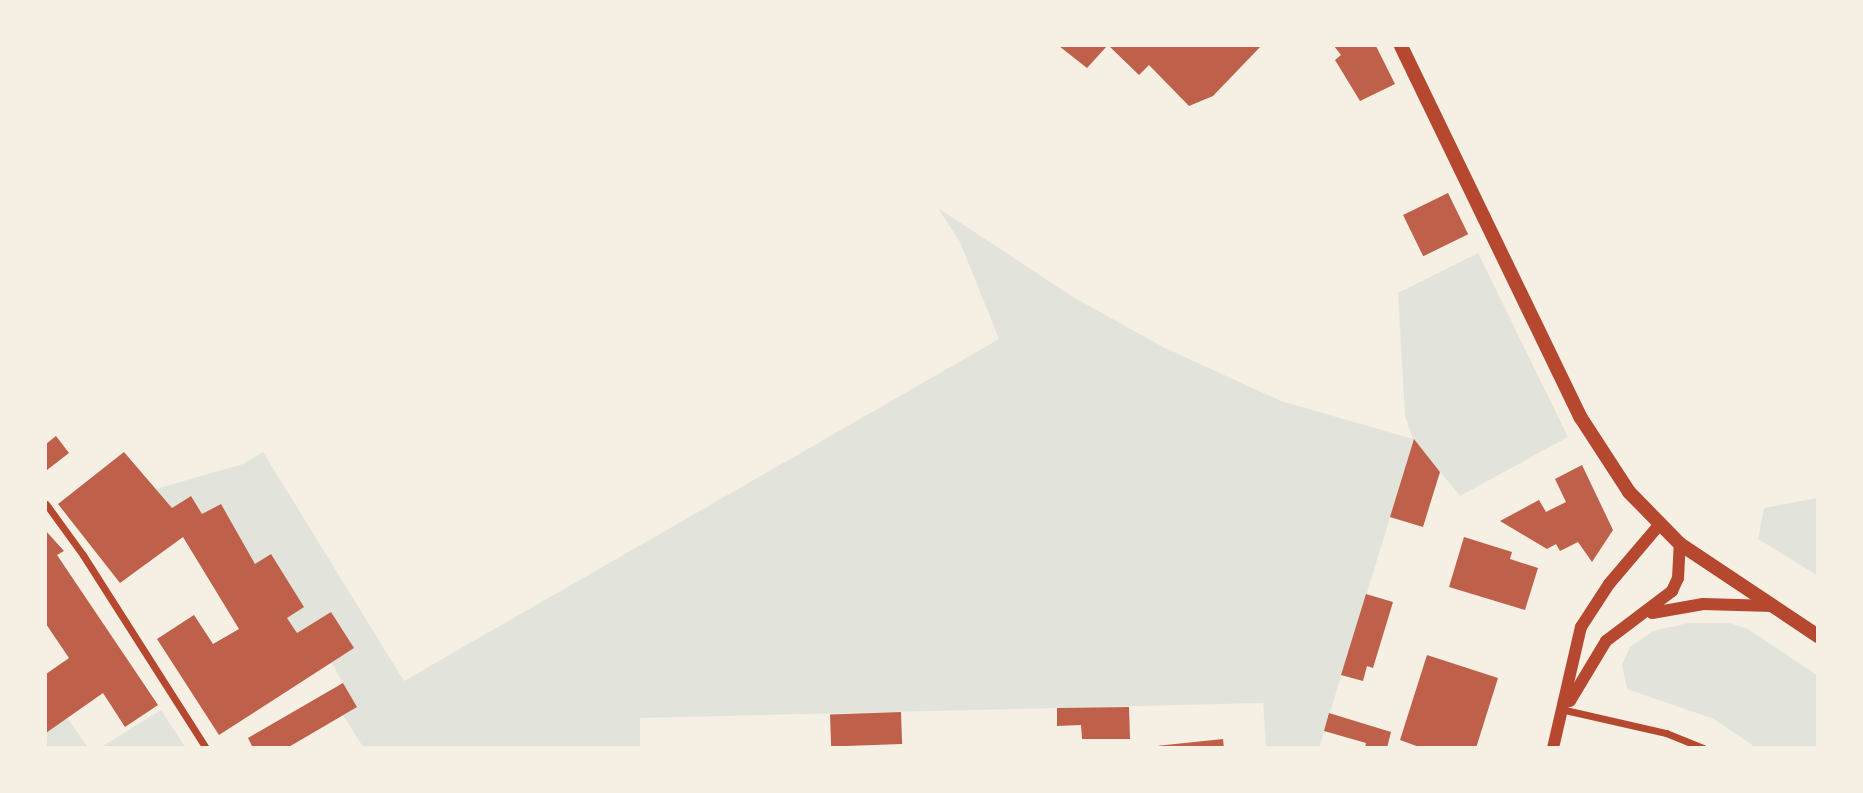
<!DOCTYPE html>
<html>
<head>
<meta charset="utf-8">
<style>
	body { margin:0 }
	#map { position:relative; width:1863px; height:793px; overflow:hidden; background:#f6efe4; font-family:Georgia,serif }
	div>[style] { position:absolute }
	.green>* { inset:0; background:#e2e4dc }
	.building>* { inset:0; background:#bf614a; transform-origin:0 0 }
	.minor>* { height:7px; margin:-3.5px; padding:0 3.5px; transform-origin:3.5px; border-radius:3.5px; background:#b5482f }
	.tertiary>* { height:12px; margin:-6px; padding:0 6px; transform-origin:6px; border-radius:6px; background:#b5482f }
	.secondary>* { height:14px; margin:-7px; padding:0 7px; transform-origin:7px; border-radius:7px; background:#b5482f }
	span { translate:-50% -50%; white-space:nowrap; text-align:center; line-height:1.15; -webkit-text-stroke:7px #f6efe4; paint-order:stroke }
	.frame { position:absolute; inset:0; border:47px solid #f6efe4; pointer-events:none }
</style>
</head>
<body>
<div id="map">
	<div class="green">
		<div style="clip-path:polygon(938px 208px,1073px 297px,1163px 347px,1281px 401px,1413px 439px,1405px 416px,1398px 293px,1478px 253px,1568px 437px,1460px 496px,1414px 440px,1319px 748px,1266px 747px,1263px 703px,640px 718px,640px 747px,363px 747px,343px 715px,357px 707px,331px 662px,331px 612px,297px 633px,287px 618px,303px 607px,255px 564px,221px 504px,202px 514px,190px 496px,172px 508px,156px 489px,243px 464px,263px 452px,404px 681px,999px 339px,960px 242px)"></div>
		<div style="clip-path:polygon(1817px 498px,1818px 498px,1817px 575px,1758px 539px,1764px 508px)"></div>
		<div style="clip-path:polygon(1688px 623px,1729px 623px,1748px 629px,1817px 675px,1817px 747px,1755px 747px,1714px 719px,1627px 689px,1622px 665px,1630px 647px,1653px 631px)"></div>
		<div style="clip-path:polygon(161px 710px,185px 747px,101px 747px)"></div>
		<div style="clip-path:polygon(67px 718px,88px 747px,46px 748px,46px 733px)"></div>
	</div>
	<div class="building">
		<div style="clip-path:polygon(1059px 46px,1107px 46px,1087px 68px)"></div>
		<div style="clip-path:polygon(1109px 46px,1261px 46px,1213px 96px,1189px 106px,1149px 65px,1139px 75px)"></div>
		<div style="clip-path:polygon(1334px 46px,1376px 46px,1395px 84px,1360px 101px,1335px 60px,1341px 55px)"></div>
		<div style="left:1448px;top:193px;width:46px;height:50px;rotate:64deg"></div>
		<div style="clip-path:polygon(56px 436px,69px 453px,47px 470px,46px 444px)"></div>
		<div style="clip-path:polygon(1414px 439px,1440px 472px,1423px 527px,1390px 517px)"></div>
		<div style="clip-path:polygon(124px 452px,172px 508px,191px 496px,202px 514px,221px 504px,255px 564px,271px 554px,304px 607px,287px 618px,297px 633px,331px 612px,354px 648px,219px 735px,157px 639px,194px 615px,213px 644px,239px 629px,183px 537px,120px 583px,58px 504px)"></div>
		<div style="clip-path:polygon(1582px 465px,1613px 530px,1592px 562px,1578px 542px,1560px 551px,1556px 544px,1547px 549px,1500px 521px,1539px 500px,1546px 512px,1566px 502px,1555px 479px)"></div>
		<div style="clip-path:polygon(46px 531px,64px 551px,57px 555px,158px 705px,125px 727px,103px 693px,46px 733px,46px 674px,69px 658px,46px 624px)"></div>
		<div style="clip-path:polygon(1464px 537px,1512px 552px,1510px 559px,1538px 568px,1525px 610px,1449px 587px)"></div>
		<div style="clip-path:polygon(1366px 594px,1393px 602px,1373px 668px,1367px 666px,1363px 681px,1341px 675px)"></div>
		<div style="clip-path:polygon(1427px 655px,1498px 678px,1476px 748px,1422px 748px,1400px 740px)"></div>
		<div style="clip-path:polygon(343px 683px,357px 707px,287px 748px,253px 748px,248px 738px)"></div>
		<div style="clip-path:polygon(1129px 707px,1130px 739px,1082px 739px,1081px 725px,1057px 726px,1057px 708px)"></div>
		<div style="left:901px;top:712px;width:32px;height:71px;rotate:88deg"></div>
		<div style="clip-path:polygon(1329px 713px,1391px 732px,1387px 748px,1365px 748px,1366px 743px,1324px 731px)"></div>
		<div style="left:1223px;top:739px;width:9px;height:65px;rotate:84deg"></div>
	</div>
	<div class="minor">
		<div style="left:46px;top:504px;width:63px;rotate:54deg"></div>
		<div style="left:83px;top:555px;width:229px;rotate:57.5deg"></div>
		<div style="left:1565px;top:710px;width:104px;rotate:12.8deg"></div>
		<div style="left:1666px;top:733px;width:40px;rotate:22deg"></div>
	</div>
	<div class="tertiary">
		<div style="left:1652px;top:613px;width:52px;rotate:-10deg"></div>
		<div style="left:1703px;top:604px;width:69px;rotate:1.7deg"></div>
		<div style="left:1570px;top:701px;width:70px;rotate:-59deg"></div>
		<div style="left:1606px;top:641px;width:83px;rotate:-37.1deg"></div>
		<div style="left:1672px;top:591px;width:14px;rotate:-65deg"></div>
		<div style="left:1678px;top:578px;width:34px;rotate:-87deg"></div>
		<div style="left:1553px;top:748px;width:124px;rotate:-77deg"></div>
		<div style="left:1581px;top:627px;width:51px;rotate:-56.9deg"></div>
		<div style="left:1609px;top:584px;width:77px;rotate:-49.7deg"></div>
	</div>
	<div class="secondary">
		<div style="left:1401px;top:46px;width:413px;rotate:64.2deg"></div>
		<div style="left:1581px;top:418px;width:88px;rotate:57deg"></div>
		<div style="left:1629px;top:492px;width:73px;rotate:45.6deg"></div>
		<div style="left:1680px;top:544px;width:166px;rotate:33.7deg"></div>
	</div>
	<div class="frame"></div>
</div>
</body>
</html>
